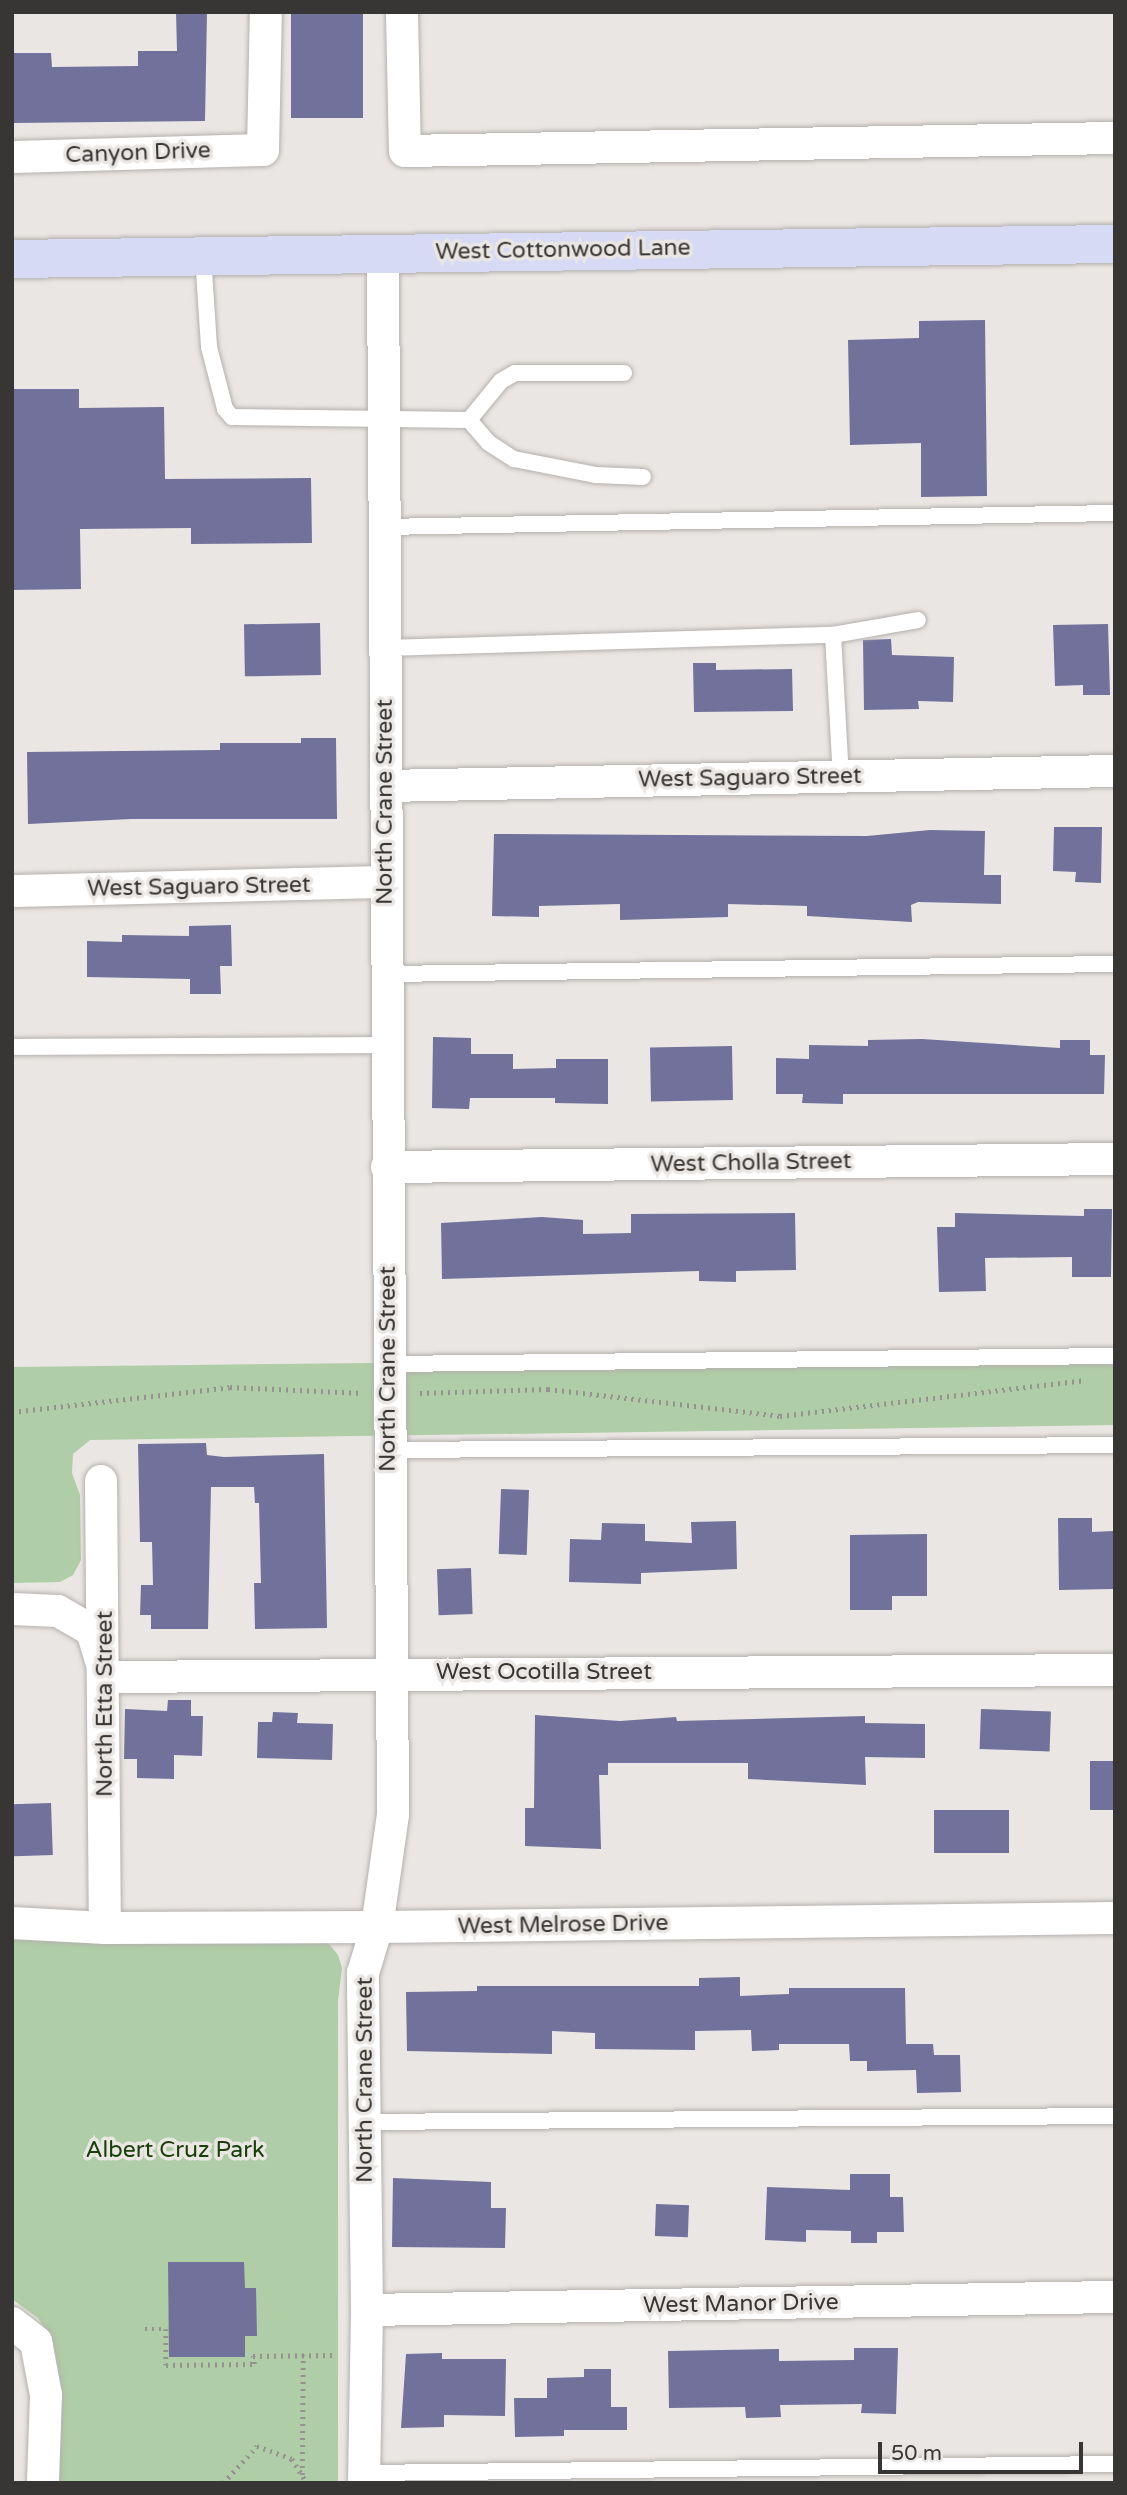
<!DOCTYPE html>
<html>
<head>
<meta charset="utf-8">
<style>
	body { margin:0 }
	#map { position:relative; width:1127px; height:2495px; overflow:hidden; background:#eae6e3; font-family:"Varela Round",sans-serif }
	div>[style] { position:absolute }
	.green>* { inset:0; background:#afcda6 }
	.building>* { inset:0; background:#71719b; transform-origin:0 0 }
	.path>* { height:4.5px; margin-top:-2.25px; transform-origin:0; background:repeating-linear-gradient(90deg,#959290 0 2px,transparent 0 7px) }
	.roads { filter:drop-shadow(0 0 2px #b4b0ad) drop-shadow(0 0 2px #b4b0ad) }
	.service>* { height:16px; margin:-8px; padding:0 8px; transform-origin:8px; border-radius:8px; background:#fff }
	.minor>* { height:32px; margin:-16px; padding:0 16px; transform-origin:16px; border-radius:16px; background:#fff }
	.secondary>* { height:38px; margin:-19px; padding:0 19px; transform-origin:19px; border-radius:19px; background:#d6daf5 }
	span { translate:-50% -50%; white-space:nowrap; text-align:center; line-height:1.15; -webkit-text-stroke:7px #eae6e3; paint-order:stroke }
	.street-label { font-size:23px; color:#373634 }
	.park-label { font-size:23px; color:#194008 }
	.frame { position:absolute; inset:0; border:14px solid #373634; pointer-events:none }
	.scale { position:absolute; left:878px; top:2442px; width:205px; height:32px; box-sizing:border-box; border:4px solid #373634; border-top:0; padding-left:9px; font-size:21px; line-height:24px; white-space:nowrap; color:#373634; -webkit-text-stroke:5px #eae6e3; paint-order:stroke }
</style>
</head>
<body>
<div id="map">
	<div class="green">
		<div style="clip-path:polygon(1115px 1355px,1115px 1425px,90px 1440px,73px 1454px,72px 1473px,80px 1495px,81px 1560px,73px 1575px,60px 1582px,12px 1583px,12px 1367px)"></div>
		<div style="clip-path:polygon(12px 1928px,317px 1939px,329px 1944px,338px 1955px,342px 1968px,338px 2001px,338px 2483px,58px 2483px,58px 2368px,53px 2341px,38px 2318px,12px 2299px)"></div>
	</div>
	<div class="building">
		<div style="clip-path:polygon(176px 12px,207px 12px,205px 121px,12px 123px,12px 53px,51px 53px,52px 67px,138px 66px,138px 51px,177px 51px)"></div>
		<div style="left:291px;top:12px;width:72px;height:106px"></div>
		<div style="clip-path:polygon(985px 320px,987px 496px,921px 497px,921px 443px,850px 445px,848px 340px,919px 338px,919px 321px)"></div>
		<div style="clip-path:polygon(12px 389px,79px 389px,79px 408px,164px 407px,165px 479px,311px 478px,312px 543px,191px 544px,191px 528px,80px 529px,81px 589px,12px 590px)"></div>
		<div style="left:320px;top:623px;width:52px;height:76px;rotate:89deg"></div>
		<div style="clip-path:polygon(1108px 624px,1110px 695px,1083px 695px,1083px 685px,1055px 686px,1053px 625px)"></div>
		<div style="clip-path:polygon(891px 639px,892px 655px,954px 657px,953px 702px,918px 701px,919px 709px,864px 710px,863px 640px)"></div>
		<div style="clip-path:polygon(693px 663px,716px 663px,716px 670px,792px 669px,793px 711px,694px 712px)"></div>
		<div style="clip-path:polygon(301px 738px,336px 738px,337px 819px,131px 819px,28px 824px,27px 752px,220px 750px,220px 743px,301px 743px)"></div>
		<div style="clip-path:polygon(1054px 827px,1102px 827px,1101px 883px,1075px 882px,1076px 872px,1053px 871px)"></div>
		<div style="clip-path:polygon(930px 830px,985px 831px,984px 875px,1001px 875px,1001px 904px,918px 902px,911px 905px,912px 922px,807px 916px,807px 906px,728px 904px,728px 917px,620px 920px,620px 904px,539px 906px,539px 917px,492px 916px,494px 834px,867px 836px)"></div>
		<div style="clip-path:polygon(231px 925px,232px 966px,220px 966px,221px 994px,190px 994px,190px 979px,87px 977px,87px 941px,122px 942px,122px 935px,189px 936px,189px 926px)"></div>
		<div style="clip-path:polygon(433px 1037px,471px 1038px,471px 1054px,513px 1054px,513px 1069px,556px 1068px,556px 1059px,608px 1059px,608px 1104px,555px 1103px,555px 1098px,470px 1098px,469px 1109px,432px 1108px)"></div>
		<div style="clip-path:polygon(922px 1039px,1060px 1048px,1060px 1040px,1090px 1040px,1090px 1055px,1105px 1055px,1104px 1094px,843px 1094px,843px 1104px,802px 1103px,803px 1094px,776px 1094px,776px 1058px,809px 1059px,809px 1045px,868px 1046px,868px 1040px)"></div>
		<div style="left:732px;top:1046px;width:54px;height:82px;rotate:89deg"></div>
		<div style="clip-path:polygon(1084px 1209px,1112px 1209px,1111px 1277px,1072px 1277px,1072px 1257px,985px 1258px,986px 1291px,939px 1292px,937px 1227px,955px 1227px,955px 1213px,1084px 1216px)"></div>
		<div style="clip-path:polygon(795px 1213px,796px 1270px,736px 1271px,736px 1282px,699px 1281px,699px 1271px,442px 1279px,441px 1223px,542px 1217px,583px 1220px,583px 1234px,631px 1233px,631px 1214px)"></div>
		<div style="clip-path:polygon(206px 1443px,207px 1455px,224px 1457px,324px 1454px,327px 1628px,255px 1629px,254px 1583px,261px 1583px,259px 1503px,255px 1503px,254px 1487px,211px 1487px,208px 1629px,151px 1629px,151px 1615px,140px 1615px,141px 1585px,153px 1585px,152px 1542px,140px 1542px,138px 1444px)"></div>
		<div style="left:501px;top:1489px;width:28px;height:65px;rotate:2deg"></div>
		<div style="clip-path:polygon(1058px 1518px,1092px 1518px,1092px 1532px,1113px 1531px,1113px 1589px,1059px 1590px)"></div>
		<div style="clip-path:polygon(736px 1521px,737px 1569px,641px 1573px,641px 1584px,569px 1582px,570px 1539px,601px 1540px,602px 1523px,645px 1524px,645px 1541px,692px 1543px,691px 1522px)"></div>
		<div style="clip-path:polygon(927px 1534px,927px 1596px,892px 1596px,892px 1610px,850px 1610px,850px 1535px)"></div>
		<div style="left:471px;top:1568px;width:46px;height:34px;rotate:88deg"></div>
		<div style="clip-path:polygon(168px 1700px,191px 1700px,191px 1716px,203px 1716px,202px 1756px,174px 1755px,174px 1779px,137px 1778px,137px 1759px,124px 1759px,125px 1709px,167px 1711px)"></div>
		<div style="left:981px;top:1709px;width:70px;height:40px;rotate:2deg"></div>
		<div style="clip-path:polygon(273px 1712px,298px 1713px,297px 1723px,333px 1724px,332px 1760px,257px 1758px,258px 1722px,272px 1722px)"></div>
		<div style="clip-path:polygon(535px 1715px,620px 1721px,676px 1717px,677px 1721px,865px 1716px,865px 1723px,925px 1724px,925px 1758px,865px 1757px,866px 1785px,748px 1779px,748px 1763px,608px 1763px,608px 1775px,599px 1775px,601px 1849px,525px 1846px,525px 1808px,534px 1808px)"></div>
		<div style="left:1090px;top:1761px;width:25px;height:49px"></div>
		<div style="left:51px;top:1803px;width:52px;height:39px;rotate:88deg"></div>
		<div style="left:1009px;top:1810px;width:43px;height:75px;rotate:90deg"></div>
		<div style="clip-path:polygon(740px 1977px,740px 1996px,789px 1994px,789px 1988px,905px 1988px,906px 2044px,933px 2044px,934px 2055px,960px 2055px,961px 2092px,917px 2093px,916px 2070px,867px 2071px,867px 2061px,850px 2061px,849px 2044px,779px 2044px,779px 2050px,752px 2051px,751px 2030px,695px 2031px,695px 2050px,595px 2049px,595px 2033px,552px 2031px,552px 2054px,407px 2051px,406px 1992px,477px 1991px,477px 1986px,699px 1986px,699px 1978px)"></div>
		<div style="clip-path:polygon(850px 2174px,890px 2174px,890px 2197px,903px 2197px,904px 2232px,877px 2232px,877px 2243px,851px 2243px,851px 2231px,806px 2230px,806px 2242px,765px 2240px,767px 2187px,850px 2190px)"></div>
		<div style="clip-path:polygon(393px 2178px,491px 2182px,491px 2208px,506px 2208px,505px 2248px,392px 2247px)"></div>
		<div style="left:656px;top:2204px;width:33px;height:32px;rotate:2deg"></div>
		<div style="clip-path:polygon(168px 2262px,244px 2262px,245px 2288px,256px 2288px,257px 2336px,245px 2336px,245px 2357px,169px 2357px)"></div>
		<div style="clip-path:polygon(854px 2348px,898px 2348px,896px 2414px,861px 2413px,862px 2404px,780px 2405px,781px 2417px,746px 2418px,745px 2407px,669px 2408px,668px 2351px,779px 2349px,779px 2361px,854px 2360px)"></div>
		<div style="clip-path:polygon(442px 2353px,442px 2359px,506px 2359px,505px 2416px,444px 2415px,444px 2427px,401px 2428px,406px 2354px)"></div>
		<div style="clip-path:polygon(584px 2369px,611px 2369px,611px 2407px,627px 2407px,627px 2430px,564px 2430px,564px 2436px,515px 2437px,514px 2398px,547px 2398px,547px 2378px,584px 2377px)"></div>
	</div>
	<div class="path">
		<div style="left:420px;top:1393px;width:128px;rotate:-1.8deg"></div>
		<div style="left:548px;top:1389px;width:234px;rotate:6.6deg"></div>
		<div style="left:780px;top:1416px;width:308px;rotate:-6.7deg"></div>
		<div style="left:12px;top:1412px;width:219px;rotate:-6.5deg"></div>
		<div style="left:230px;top:1387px;width:132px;rotate:2.6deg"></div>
		<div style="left:145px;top:2329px;width:21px"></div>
		<div style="left:166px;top:2329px;width:36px;rotate:90deg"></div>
		<div style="left:166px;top:2365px;width:88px;rotate:-0.7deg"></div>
		<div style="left:254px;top:2364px;width:8px;rotate:-97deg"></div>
		<div style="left:253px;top:2356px;width:81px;rotate:-0.7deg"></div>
		<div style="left:302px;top:2475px;width:120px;rotate:-89.5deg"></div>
		<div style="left:223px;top:2483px;width:50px;rotate:-47.4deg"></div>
		<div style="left:257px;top:2446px;width:37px;rotate:20deg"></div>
		<div style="left:292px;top:2459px;width:28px;rotate:58deg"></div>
	</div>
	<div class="roads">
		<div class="service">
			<div style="left:203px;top:256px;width:91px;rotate:86.2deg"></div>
			<div style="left:209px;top:347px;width:64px;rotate:75.5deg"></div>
			<div style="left:225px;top:409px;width:11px;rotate:49deg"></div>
			<div style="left:232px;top:417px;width:237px;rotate:0.7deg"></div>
			<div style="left:469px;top:420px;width:50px;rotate:-50.6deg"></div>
			<div style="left:501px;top:381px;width:16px;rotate:-30deg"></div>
			<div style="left:515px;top:373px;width:109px"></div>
			<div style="left:469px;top:420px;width:30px;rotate:49deg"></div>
			<div style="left:489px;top:443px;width:30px;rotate:33deg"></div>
			<div style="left:514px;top:459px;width:84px;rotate:11deg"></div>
			<div style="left:596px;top:475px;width:47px;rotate:2.4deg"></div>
			<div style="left:384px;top:527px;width:731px;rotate:-1.1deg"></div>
			<div style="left:833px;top:635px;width:142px;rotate:86.8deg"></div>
			<div style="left:385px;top:648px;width:448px;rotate:-1.7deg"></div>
			<div style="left:833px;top:635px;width:86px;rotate:-10deg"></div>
			<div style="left:386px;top:974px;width:729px;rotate:-0.79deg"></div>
			<div style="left:12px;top:1047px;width:375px;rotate:-0.3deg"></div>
			<div style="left:388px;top:1364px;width:727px;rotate:-0.63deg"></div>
			<div style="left:388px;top:1450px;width:727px;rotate:-0.39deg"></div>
			<div style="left:363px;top:2122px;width:752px;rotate:-0.46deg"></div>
			<div style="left:364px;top:2473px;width:751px;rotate:-0.69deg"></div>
		</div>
		<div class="minor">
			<div style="left:402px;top:12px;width:139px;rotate:88.8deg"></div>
			<div style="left:405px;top:151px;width:710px;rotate:-1.05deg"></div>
			<div style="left:12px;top:157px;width:251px;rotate:-1.6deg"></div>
			<div style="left:263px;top:150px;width:138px;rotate:-88.8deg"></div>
			<div style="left:386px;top:786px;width:729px;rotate:-1.18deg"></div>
			<div style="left:12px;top:891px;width:374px;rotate:-1.4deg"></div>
			<div style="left:387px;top:1167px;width:728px;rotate:-0.63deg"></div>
			<div style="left:101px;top:1481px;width:447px;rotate:89.5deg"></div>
			<div style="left:12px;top:1609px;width:46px;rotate:2.5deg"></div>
			<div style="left:58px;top:1611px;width:39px;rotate:30deg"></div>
			<div style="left:92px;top:1631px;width:48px;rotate:73.1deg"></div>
			<div style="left:106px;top:1677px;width:1009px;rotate:-0.4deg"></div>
			<div style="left:12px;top:1923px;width:93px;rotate:3.1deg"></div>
			<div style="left:105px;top:1928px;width:272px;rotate:-0.2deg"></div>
			<div style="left:377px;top:1927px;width:738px;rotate:-0.7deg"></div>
			<div style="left:367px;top:2310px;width:748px;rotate:-1deg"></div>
			<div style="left:12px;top:2323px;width:31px;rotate:38deg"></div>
			<div style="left:36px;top:2342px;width:54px;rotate:79.3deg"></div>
			<div style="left:46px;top:2395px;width:88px;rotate:92deg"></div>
			<div style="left:364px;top:2483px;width:173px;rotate:-89deg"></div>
			<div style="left:367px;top:2310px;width:337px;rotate:-90.7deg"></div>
			<div style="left:363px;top:1973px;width:48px;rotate:-73.1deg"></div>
			<div style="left:377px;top:1927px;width:113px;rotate:-81.9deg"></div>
			<div style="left:393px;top:1815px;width:1563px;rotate:-90.37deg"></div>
		</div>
		<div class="secondary">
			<div style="left:12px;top:259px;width:1103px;rotate:-0.78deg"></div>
		</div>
	</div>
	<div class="street-label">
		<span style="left:138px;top:153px;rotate:-2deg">Canyon Drive</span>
		<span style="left:563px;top:250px;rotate:-1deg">West Cottonwood Lane</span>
		<span style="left:750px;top:778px;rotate:-1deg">West Saguaro Street</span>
		<span style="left:385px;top:802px;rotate:-90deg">North Crane Street</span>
		<span style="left:199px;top:887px;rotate:-1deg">West Saguaro Street</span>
		<span style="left:751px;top:1163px;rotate:-1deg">West Cholla Street</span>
		<span style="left:388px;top:1369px;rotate:-90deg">North Crane Street</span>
		<span style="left:544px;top:1672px">West Ocotilla Street</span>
		<span style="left:105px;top:1704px;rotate:-90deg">North Etta Street</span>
		<span style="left:563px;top:1925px;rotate:-1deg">West Melrose Drive</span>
		<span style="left:365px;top:2080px;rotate:-90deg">North Crane Street</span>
		<span style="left:741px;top:2304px;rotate:-1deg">West Manor Drive</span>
	</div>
	<div class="park-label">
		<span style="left:175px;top:2150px">Albert Cruz Park</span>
	</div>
	<div class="frame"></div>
	<div class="scale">50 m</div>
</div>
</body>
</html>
